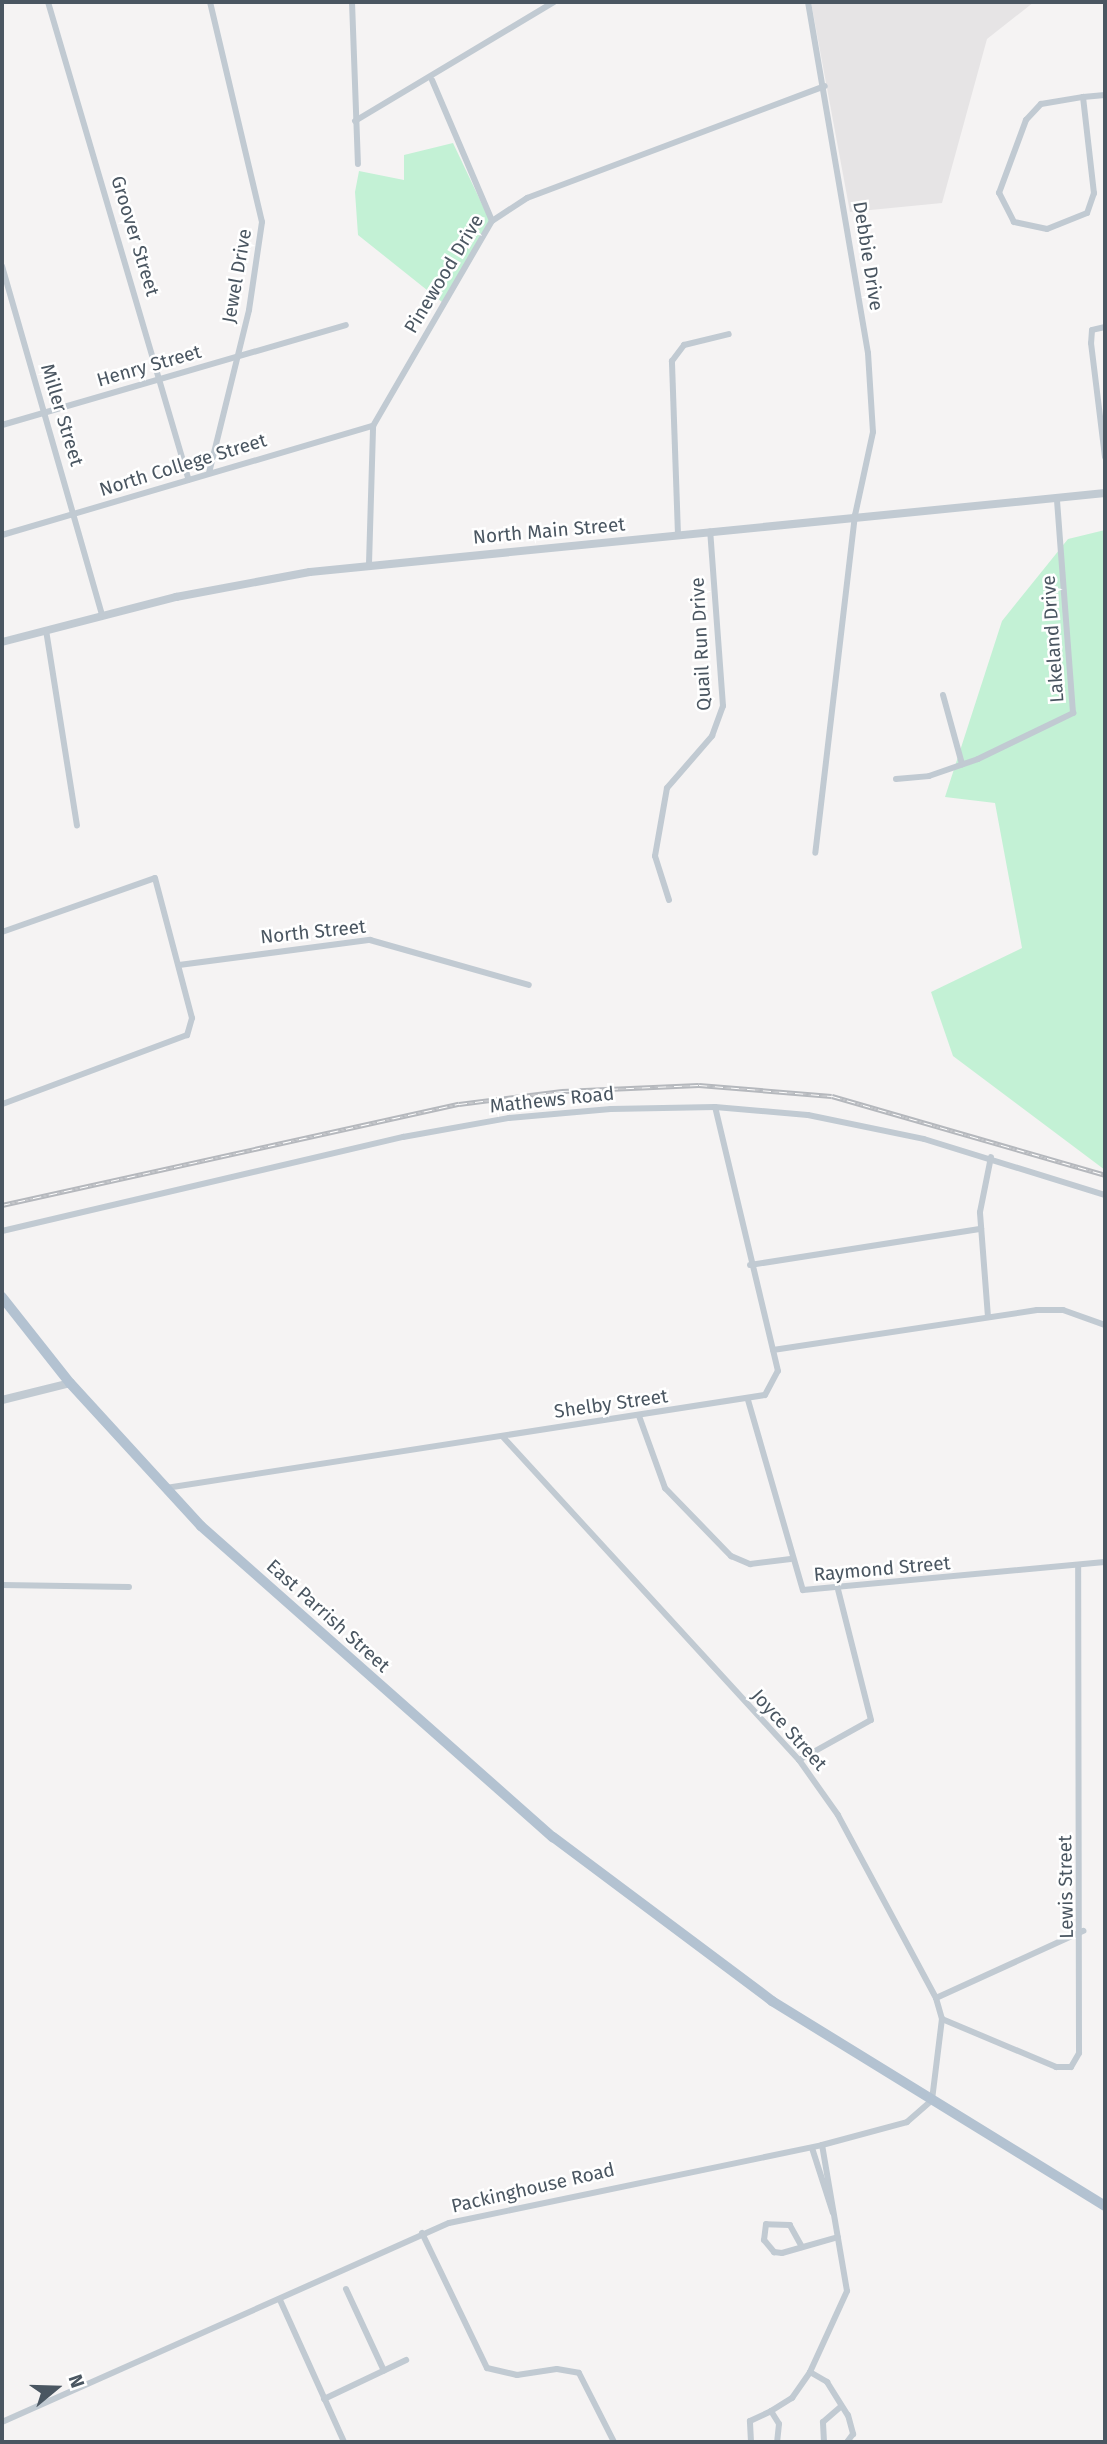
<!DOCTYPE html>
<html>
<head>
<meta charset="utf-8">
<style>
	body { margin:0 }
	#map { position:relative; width:1107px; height:2444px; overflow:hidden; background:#f5f3f3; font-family:"Fira Sans",sans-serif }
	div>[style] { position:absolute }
	.education>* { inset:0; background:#e6e4e5 }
	.green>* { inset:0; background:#c3f1d5 }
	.minor>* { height:6px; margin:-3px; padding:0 3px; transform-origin:3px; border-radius:3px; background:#c1cad2 }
	.tertiary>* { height:8px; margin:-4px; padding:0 4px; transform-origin:4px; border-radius:4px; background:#c1cad2 }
	.primary>* { height:10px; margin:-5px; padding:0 5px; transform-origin:5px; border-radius:5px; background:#b3c2d1 }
	.rail>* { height:5px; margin-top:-2.5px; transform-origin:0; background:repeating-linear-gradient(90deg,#fff 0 8px,#b5b8bd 0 16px); box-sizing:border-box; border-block:2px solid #b5b8bd }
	span { translate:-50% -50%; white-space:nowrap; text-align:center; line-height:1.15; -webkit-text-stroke:5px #fff; paint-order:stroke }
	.street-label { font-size:19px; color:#4a5661 }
	.frame { position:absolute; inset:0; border:4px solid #4a5661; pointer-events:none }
	.north { position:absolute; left:21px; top:2353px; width:70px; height:70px; -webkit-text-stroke:5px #fff; paint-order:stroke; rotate:71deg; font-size:19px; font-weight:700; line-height:28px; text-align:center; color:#4a5661 }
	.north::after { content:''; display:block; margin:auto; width:24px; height:32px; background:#4a5661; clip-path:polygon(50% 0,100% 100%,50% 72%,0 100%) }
</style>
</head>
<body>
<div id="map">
	<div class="education">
		<div style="clip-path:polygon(811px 2px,1034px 2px,987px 39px,942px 203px,850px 212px)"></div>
	</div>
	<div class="green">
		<div style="clip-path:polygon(453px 143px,490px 221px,442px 302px,358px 235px,355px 192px,359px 171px,404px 180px,404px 155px)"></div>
		<div style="clip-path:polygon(1105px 530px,1105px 1170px,953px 1056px,931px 992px,1022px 948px,995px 803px,945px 797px,1002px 621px,1068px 539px)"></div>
	</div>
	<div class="minor">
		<div style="left:48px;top:2px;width:498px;rotate:73.6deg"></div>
		<div style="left:352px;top:2px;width:162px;rotate:87.9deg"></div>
		<div style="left:808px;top:2px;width:356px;rotate:80.3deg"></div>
		<div style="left:868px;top:353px;width:79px;rotate:86.4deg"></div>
		<div style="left:873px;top:432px;width:85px;rotate:102.2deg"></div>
		<div style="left:855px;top:515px;width:340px;rotate:96.7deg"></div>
		<div style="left:432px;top:80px;width:153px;rotate:66.9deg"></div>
		<div style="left:1083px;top:97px;width:97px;rotate:83.5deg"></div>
		<div style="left:1094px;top:193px;width:21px;rotate:109deg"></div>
		<div style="left:1087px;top:213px;width:43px;rotate:158.2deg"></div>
		<div style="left:1047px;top:229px;width:34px;rotate:-168deg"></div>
		<div style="left:1014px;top:222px;width:33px;rotate:-117deg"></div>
		<div style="left:999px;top:193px;width:78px;rotate:-69.7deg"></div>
		<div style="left:1026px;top:120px;width:22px;rotate:-47deg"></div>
		<div style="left:1041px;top:104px;width:43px;rotate:-9.5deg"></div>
		<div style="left:1083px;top:97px;width:22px;rotate:-5deg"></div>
		<div style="left:355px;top:121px;width:232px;rotate:-30.9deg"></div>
		<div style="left:2px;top:266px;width:362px;rotate:74deg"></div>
		<div style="left:1105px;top:327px;width:13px;rotate:167deg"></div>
		<div style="left:1092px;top:330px;width:13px;rotate:94deg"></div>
		<div style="left:1091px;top:343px;width:115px;rotate:83deg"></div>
		<div style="left:2px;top:425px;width:358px;rotate:-16.2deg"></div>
		<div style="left:209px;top:473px;width:168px;rotate:-76.2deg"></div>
		<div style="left:249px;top:310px;width:89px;rotate:-81.6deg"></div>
		<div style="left:262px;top:222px;width:226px;rotate:-103.3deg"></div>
		<div style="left:2px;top:535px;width:387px;rotate:-16.4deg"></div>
		<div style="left:678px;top:535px;width:174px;rotate:-92deg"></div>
		<div style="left:672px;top:361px;width:20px;rotate:-53deg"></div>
		<div style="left:684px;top:345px;width:46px;rotate:-13.7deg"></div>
		<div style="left:369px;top:564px;width:138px;rotate:-88.3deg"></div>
		<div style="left:373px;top:426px;width:237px;rotate:-59.9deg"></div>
		<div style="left:492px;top:221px;width:42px;rotate:-33.3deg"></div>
		<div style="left:527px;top:198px;width:318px;rotate:-20.6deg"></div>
		<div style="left:46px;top:630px;width:198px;rotate:81deg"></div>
		<div style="left:943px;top:695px;width:72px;rotate:74.6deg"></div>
		<div style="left:896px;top:779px;width:33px;rotate:-5deg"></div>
		<div style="left:929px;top:776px;width:52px;rotate:-19.1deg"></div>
		<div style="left:978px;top:759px;width:106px;rotate:-25.8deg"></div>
		<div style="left:1073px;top:713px;width:215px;rotate:-94.3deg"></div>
		<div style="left:669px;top:900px;width:46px;rotate:-107.7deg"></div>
		<div style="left:655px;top:856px;width:69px;rotate:-80deg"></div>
		<div style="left:667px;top:788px;width:69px;rotate:-49.1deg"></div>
		<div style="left:712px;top:736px;width:32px;rotate:-70deg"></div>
		<div style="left:723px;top:706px;width:175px;rotate:-94.2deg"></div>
		<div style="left:2px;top:932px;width:162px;rotate:-19.4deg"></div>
		<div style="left:155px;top:878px;width:145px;rotate:75.2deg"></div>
		<div style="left:192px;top:1018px;width:18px;rotate:106deg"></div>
		<div style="left:187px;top:1035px;width:197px;rotate:159.5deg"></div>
		<div style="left:179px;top:965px;width:193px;rotate:-7.5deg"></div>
		<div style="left:370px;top:940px;width:165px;rotate:15.8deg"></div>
		<div style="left:2px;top:1231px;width:412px;rotate:-13.2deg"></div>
		<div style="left:403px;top:1137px;width:108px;rotate:-10.2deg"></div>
		<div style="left:509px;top:1118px;width:102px;rotate:-5deg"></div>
		<div style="left:611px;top:1109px;width:104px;rotate:-1.1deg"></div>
		<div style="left:715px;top:1107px;width:93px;rotate:4.9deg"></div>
		<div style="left:808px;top:1115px;width:118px;rotate:11.7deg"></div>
		<div style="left:924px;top:1139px;width:189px;rotate:17.2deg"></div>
		<div style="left:750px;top:1265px;width:234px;rotate:-8.9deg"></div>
		<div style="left:988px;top:1317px;width:105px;rotate:-94.4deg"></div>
		<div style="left:980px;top:1212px;width:56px;rotate:-78.7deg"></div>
		<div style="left:773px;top:1350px;width:267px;rotate:-8.6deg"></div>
		<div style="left:1037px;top:1310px;width:26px"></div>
		<div style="left:1063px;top:1310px;width:45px;rotate:19.7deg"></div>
		<div style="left:748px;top:1400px;width:198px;rotate:73.9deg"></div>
		<div style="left:803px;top:1590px;width:303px;rotate:-5.3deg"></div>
		<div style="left:639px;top:1416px;width:77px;rotate:70.1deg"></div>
		<div style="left:665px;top:1488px;width:95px;rotate:45.9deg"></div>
		<div style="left:731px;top:1556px;width:21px;rotate:23deg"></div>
		<div style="left:750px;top:1564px;width:41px;rotate:-7deg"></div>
		<div style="left:166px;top:1488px;width:606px;rotate:-8.83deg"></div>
		<div style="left:765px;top:1395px;width:27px;rotate:-62deg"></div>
		<div style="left:778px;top:1371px;width:271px;rotate:-103.4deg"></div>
		<div style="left:2px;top:1585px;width:127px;rotate:0.9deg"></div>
		<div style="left:799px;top:1760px;width:82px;rotate:-29.1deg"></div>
		<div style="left:871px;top:1720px;width:134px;rotate:-104.2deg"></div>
		<div style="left:936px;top:1998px;width:162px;rotate:-24.5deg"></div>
		<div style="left:942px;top:2019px;width:124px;rotate:22.8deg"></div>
		<div style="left:1056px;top:2067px;width:15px"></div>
		<div style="left:1071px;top:2067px;width:16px;rotate:-60deg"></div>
		<div style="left:1079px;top:2053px;width:488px;rotate:-90.1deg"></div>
		<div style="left:812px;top:2148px;width:68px;rotate:72.1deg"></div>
		<div style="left:422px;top:2233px;width:150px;rotate:64.3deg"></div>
		<div style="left:487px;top:2368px;width:31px;rotate:13deg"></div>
		<div style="left:517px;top:2375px;width:40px;rotate:-8.5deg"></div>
		<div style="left:557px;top:2369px;width:22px;rotate:10deg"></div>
		<div style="left:579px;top:2373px;width:77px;rotate:63.1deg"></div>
		<div style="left:802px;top:2247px;width:25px;rotate:-119deg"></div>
		<div style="left:790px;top:2225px;width:24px;rotate:-178deg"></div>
		<div style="left:766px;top:2224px;width:16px;rotate:97deg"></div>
		<div style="left:764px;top:2240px;width:16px;rotate:50deg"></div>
		<div style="left:774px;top:2252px;width:8px;rotate:7deg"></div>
		<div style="left:782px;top:2253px;width:58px;rotate:-15.9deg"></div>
		<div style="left:346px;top:2289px;width:90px;rotate:65.1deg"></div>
		<div style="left:280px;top:2300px;width:156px;rotate:65.7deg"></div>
		<div style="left:810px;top:2372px;width:20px;rotate:30deg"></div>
		<div style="left:827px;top:2382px;width:39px;rotate:58deg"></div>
		<div style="left:848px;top:2415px;width:20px;rotate:75deg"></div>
		<div style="left:853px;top:2434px;width:10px;rotate:127deg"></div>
		<div style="left:324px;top:2399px;width:91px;rotate:-25.4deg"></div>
		<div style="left:771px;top:2411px;width:25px;rotate:-32deg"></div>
		<div style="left:792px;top:2398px;width:32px;rotate:-55deg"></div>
		<div style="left:810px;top:2372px;width:89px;rotate:-65.4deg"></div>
		<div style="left:847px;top:2291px;width:148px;rotate:-99.7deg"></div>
		<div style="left:2px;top:2422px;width:489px;rotate:-24deg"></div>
		<div style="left:449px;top:2223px;width:381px;rotate:-11.8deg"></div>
		<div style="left:822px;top:2145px;width:88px;rotate:-15.1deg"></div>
		<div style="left:907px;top:2122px;width:33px;rotate:-41deg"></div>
		<div style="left:932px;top:2100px;width:82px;rotate:-83deg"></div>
		<div style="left:942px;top:2019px;width:22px;rotate:-106deg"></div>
		<div style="left:936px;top:1998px;width:208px;rotate:-118.2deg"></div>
		<div style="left:838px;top:1815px;width:67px;rotate:-125.3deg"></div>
		<div style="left:799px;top:1760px;width:438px;rotate:-132.5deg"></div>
		<div style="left:751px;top:2442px;width:21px;rotate:-93deg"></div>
		<div style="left:750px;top:2421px;width:23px;rotate:-25deg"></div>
		<div style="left:771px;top:2411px;width:15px;rotate:58deg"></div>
		<div style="left:779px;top:2424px;width:18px;rotate:96deg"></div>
		<div style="left:824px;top:2442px;width:20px;rotate:-93deg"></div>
		<div style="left:823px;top:2422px;width:23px;rotate:-41deg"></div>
	</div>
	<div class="tertiary">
		<div style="left:2px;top:642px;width:180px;rotate:-14.5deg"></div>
		<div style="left:176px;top:597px;width:136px;rotate:-10.6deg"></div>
		<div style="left:310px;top:572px;width:799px;rotate:-5.67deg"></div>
		<div style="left:2px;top:1400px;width:70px;rotate:-14deg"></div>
	</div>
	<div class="primary">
		<div style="left:2px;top:1297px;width:110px;rotate:51.7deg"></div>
		<div style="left:70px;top:1383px;width:194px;rotate:47.5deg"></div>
		<div style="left:201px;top:1526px;width:470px;rotate:41.5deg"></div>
		<div style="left:553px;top:1837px;width:274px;rotate:36.8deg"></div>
		<div style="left:772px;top:2001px;width:391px;rotate:31.6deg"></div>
	</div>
	<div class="rail">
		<div style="left:2px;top:1205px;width:468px;rotate:-12.5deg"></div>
		<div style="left:459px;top:1104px;width:104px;rotate:-7.2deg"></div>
		<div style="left:562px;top:1091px;width:137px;rotate:-2.5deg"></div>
		<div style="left:699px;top:1085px;width:133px;rotate:4.7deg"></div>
		<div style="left:832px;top:1096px;width:284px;rotate:16.1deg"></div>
	</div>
	<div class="street-label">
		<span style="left:135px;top:236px;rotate:73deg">Groover Street</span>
		<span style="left:868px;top:256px;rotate:81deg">Debbie Drive</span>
		<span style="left:444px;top:274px;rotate:-59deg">Pinewood Drive</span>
		<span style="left:237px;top:276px;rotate:-80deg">Jewel Drive</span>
		<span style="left:149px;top:366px;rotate:-16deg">Henry Street</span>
		<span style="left:62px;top:415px;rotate:73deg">Miller Street</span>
		<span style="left:183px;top:465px;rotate:-17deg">North College Street</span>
		<span style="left:549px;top:531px;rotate:-5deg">North Main Street</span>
		<span style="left:1053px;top:639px;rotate:-94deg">Lakeland Drive</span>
		<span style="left:701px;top:644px;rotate:-93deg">Quail Run Drive</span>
		<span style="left:313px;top:932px;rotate:-6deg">North Street</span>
		<span style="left:552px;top:1100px;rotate:-6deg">Mathews Road</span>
		<span style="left:611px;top:1404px;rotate:-8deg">Shelby Street</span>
		<span style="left:882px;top:1569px;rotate:-5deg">Raymond Street</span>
		<span style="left:328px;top:1616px;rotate:42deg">East Parrish Street</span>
		<span style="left:789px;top:1730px;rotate:48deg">Joyce Street</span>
		<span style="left:1066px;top:1887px;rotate:-91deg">Lewis Street</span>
		<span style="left:533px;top:2188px;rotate:-13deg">Packinghouse Road</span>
	</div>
	<div class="frame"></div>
	<div class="north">N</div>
</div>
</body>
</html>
